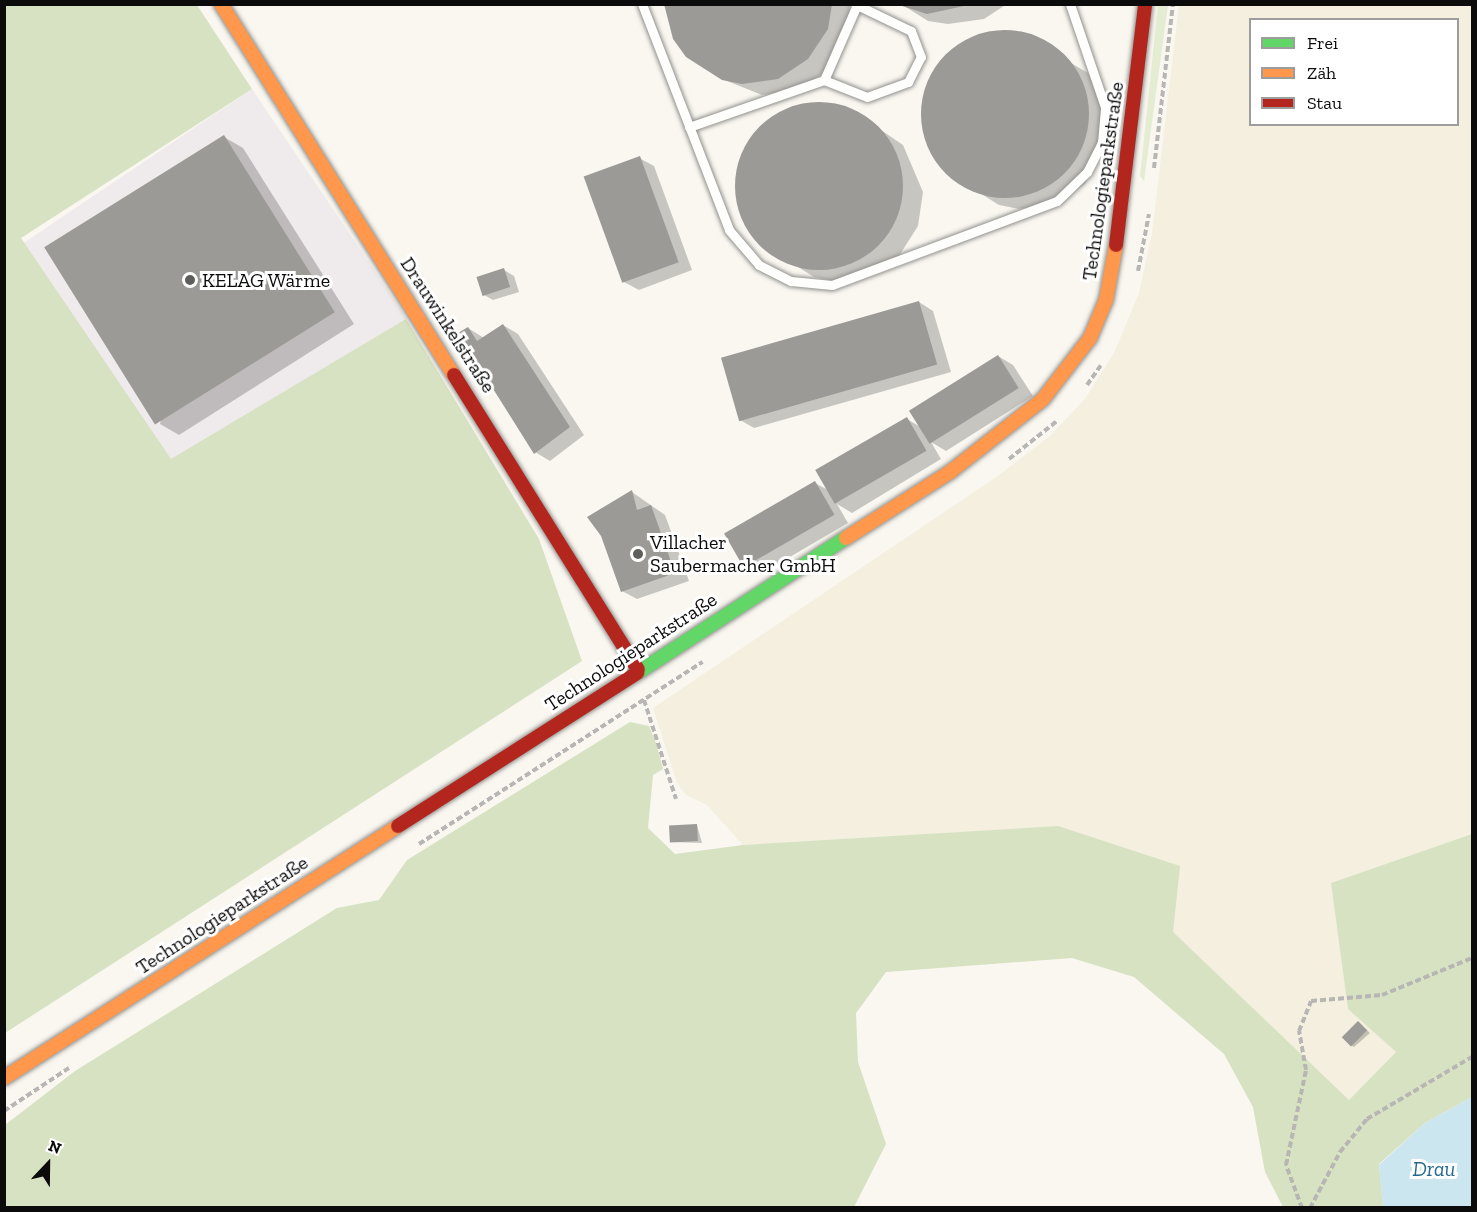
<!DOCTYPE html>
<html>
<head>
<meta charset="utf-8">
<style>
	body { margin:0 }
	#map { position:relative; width:1477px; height:1212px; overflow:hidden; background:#f9f7f0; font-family:"Zilla Slab",serif }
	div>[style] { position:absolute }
	.industrial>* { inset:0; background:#efeaec; transform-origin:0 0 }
	.farmland>* { inset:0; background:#f4efde }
	.green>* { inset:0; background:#e4ecd2 }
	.forest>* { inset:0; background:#d6e2c1 }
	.water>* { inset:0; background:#cbe6ef }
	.shadow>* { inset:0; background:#0003 }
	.building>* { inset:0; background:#9c9a96; transform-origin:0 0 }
	.round { border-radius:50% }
	.path>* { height:4px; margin-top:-2px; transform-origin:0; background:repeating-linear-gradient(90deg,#b7b6b5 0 6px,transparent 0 9px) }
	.roads { filter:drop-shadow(0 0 2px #92918e) drop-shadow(0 0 2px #92918e) }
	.lane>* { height:9px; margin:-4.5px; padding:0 4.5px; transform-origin:4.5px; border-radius:4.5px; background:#fefefd }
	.fast>* { height:14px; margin:-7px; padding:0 7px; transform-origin:7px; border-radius:7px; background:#63d668 }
	.slow>* { height:14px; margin:-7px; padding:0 7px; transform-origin:7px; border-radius:7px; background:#ff974d }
	.jam>* { height:14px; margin:-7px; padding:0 7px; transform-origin:7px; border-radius:7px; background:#b3261e }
	.dots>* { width:16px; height:16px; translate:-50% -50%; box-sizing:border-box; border:3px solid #fff; border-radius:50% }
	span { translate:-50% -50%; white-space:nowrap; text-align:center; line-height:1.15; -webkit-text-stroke:6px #fff; paint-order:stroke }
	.street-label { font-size:20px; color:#0b0b0b }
	.poi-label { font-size:20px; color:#0b0b0b }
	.left { translate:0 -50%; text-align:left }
	.water-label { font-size:21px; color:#246a8d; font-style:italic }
	.frame { position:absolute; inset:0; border:6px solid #0b0b0b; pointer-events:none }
	.legend { position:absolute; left:1249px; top:18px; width:210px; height:108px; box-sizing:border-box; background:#fff; border:2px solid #9d9d9d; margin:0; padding:8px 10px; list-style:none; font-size:18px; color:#0b0b0b }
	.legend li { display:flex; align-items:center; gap:12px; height:30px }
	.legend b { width:30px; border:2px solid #9d9d9d }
	.north { position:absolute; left:18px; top:1134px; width:60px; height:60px; -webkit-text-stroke:4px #fff; paint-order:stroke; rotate:22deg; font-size:16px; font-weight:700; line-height:24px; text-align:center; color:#0b0b0b }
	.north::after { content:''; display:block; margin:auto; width:21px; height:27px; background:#0b0b0b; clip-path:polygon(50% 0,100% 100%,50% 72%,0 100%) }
</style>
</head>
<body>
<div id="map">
	<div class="industrial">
		<div style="left:252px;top:89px;width:277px;height:275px;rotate:56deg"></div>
	</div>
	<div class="farmland">
		<div style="clip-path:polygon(evenodd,1179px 5px,1472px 5px,1472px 834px,1331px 883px,1348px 1009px,1396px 1052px,1349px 1100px,1058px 826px,743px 845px,707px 805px,686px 795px,677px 783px,653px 708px,995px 478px,1050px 436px,1085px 399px,1114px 353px,1139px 293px,1152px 234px,1179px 5px,1250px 20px,1458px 20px,1458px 124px,1250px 124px,1250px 20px)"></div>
	</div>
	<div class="green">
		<div style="clip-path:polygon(1158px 5px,1168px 5px,1144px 181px,1140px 176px)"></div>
	</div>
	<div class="forest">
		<div style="clip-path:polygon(5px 5px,197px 5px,252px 89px,21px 238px,171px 459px,406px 319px,539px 539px,582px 661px,5px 1033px)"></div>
		<div style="clip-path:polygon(630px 722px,649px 726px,656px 743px,663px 769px,653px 775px,648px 828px,675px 854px,743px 845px,1058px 826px,1180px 866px,1173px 932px,1349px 1100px,1396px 1052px,1348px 1009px,1331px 883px,1472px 834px,1472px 1097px,1425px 1123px,1379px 1164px,1383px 1207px,1283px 1207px,1265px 1172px,1253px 1107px,1224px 1054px,1134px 977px,1072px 958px,886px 972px,856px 1013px,858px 1062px,886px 1144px,854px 1207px,5px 1208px,5px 1125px,75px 1071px,337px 908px,379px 900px,407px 860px)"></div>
	</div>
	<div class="water">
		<div style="clip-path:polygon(1472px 1097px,1472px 1207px,1383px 1207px,1379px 1165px,1425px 1123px)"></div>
	</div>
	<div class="shadow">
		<div style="clip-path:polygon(666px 4px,849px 4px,851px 24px,828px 70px,799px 90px,762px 95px,722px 79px)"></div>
		<div style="clip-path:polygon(901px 4px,1007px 4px,984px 19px,948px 24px,928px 21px)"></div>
		<div style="clip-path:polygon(1020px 33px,1088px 73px,1105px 103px,1108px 138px,1085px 184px,1055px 204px,1019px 209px,999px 205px,943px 170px,925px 136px,922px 115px,933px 73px,947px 55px,979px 36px)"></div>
		<div style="clip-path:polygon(813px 104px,853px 111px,903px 145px,923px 192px,918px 226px,899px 256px,870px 276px,834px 281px,814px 277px,758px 242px,746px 224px,736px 187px,740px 164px,761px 127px,794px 108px)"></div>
		<div style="clip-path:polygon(224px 137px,243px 148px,354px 324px,179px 435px,160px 424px)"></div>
		<div style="clip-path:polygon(639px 158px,654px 166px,692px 270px,639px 290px,624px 282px)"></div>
		<div style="clip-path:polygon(504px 270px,514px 276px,519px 292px,493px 300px,484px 295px)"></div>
		<div style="clip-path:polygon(919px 302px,933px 311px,951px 372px,754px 428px,740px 420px)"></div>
		<div style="clip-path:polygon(503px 325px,518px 334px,584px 435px,550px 461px,535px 452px,468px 328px,484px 338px)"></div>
		<div style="clip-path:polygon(998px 356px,1013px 365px,1033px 396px,946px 451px,931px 442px,941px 459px,852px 513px,837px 504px,848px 523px,759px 575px,744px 566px,815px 483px,830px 491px,907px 419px,922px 428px)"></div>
		<div style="clip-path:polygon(632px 492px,665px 515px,689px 581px,637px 599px,622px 591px,602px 535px)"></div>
		<div style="clip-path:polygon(697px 825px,702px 843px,671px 842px)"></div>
		<div style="clip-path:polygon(1359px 1023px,1370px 1033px,1354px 1047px,1350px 1045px)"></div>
	</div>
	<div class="building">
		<div style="clip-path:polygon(664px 4px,832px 4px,828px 29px,808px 59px,778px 79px,742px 84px,722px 80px,686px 57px,673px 39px)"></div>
		<div style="clip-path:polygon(896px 4px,973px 4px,927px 14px)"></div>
		<div class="round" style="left:921px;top:30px;width:168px;height:168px"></div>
		<div class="round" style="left:735px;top:102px;width:168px;height:168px"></div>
		<div style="left:224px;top:135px;width:209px;height:212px;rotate:58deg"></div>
		<div style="left:640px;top:156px;width:113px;height:60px;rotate:70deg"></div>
		<div style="left:504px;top:268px;width:20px;height:29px;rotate:72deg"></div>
		<div style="left:919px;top:301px;width:66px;height:206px;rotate:74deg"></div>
		<div style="clip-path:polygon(503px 324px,570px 427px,534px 454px,458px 333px,468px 327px,477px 341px)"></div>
		<div style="left:998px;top:355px;width:39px;height:105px;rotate:58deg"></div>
		<div style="left:907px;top:417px;width:39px;height:106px;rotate:60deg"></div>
		<div style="left:815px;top:481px;width:39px;height:105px;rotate:60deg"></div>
		<div style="clip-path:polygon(632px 490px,637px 510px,651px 505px,675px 573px,621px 592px,601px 536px,587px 517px)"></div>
		<div style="left:697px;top:824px;width:17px;height:28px;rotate:87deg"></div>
		<div style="left:1358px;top:1021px;width:13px;height:23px;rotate:45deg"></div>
	</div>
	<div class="path">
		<div style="left:1154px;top:168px;width:165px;rotate:-83.4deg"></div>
		<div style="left:1138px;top:271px;width:58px;rotate:-79.1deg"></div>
		<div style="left:1087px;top:385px;width:24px;rotate:-55deg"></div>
		<div style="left:1009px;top:459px;width:61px;rotate:-38.4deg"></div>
		<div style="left:644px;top:700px;width:104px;rotate:72.1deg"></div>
		<div style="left:419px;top:844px;width:337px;rotate:-32.7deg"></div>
		<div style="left:4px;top:1111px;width:78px;rotate:-33.5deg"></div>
		<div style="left:1302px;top:1208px;width:46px;rotate:-110.4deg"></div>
		<div style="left:1286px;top:1165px;width:97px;rotate:-78.1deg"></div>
		<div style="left:1306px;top:1070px;width:40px;rotate:-100deg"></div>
		<div style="left:1299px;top:1031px;width:32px;rotate:-68deg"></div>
		<div style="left:1311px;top:1001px;width:71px;rotate:-4.8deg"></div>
		<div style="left:1382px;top:995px;width:97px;rotate:-22.3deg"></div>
		<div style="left:1310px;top:1208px;width:64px;rotate:-61.8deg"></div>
		<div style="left:1340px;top:1152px;width:43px;rotate:-50.7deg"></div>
		<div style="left:1367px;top:1119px;width:122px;rotate:-30.6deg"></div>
	</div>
	<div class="roads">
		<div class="lane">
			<div style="left:642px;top:4px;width:242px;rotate:68.9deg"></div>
			<div style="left:729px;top:230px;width:46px;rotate:49.4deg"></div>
			<div style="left:759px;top:265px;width:36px;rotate:27deg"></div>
			<div style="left:791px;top:281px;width:41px;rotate:5.6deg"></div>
			<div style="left:832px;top:285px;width:240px;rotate:-20.5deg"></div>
			<div style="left:1057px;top:201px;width:42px;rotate:-44deg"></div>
			<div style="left:1087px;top:172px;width:33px;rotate:-63deg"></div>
			<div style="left:1102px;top:143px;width:36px;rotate:-85deg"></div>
			<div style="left:1105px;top:107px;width:109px;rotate:-108.8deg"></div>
			<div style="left:824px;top:80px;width:80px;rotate:-66.3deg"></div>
			<div style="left:689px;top:127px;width:143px;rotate:-19.2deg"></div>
			<div style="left:824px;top:80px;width:46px;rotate:21.6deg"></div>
			<div style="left:867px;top:97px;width:44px;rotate:-20.1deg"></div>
			<div style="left:908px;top:82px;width:28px;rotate:-63deg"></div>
			<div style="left:921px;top:57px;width:28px;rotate:-111deg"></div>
			<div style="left:911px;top:31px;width:62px;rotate:-154.3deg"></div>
		</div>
		<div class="fast">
			<div style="left:637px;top:673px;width:249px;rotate:-32.9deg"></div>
		</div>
		<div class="slow">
			<div style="left:221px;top:4px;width:438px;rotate:57.9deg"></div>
			<div style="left:846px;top:538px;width:123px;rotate:-32.4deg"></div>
			<div style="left:950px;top:472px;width:118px;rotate:-38.1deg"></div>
			<div style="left:1043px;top:399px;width:77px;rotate:-52.4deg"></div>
			<div style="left:1090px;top:338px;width:41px;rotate:-67.2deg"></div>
			<div style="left:1106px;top:300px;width:56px;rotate:-79.7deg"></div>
			<div style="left:4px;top:1078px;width:468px;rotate:-32.6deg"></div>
		</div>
		<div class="jam">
			<div style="left:1116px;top:245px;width:243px;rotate:-83.1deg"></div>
			<div style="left:454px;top:375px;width:347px;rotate:58deg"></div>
			<div style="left:398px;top:826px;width:284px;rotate:-32.6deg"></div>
		</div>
	</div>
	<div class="dots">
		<div style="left:190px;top:280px;background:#5e5e5b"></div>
		<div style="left:638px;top:554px;background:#5e5e5b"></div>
	</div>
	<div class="street-label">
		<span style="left:1103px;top:181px;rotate:-82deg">Technologieparkstraße</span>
		<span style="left:448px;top:325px;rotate:57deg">Drauwinkelstraße</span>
		<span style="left:631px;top:652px;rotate:-33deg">Technologieparkstraße</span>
		<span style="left:222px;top:915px;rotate:-33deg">Technologieparkstraße</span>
	</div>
	<div class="poi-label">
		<span class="left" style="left:202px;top:280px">KELAG Wärme</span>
		<span class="left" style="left:650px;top:554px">Villacher<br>Saubermacher GmbH</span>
	</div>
	<div class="water-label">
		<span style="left:1434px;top:1169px">Drau</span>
	</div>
	<div class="frame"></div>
	<ul class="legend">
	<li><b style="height:8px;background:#63d668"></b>Frei</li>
	<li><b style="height:8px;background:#ff974d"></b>Zäh</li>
	<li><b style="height:8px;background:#b3261e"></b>Stau</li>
	</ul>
	<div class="north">N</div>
</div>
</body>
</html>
